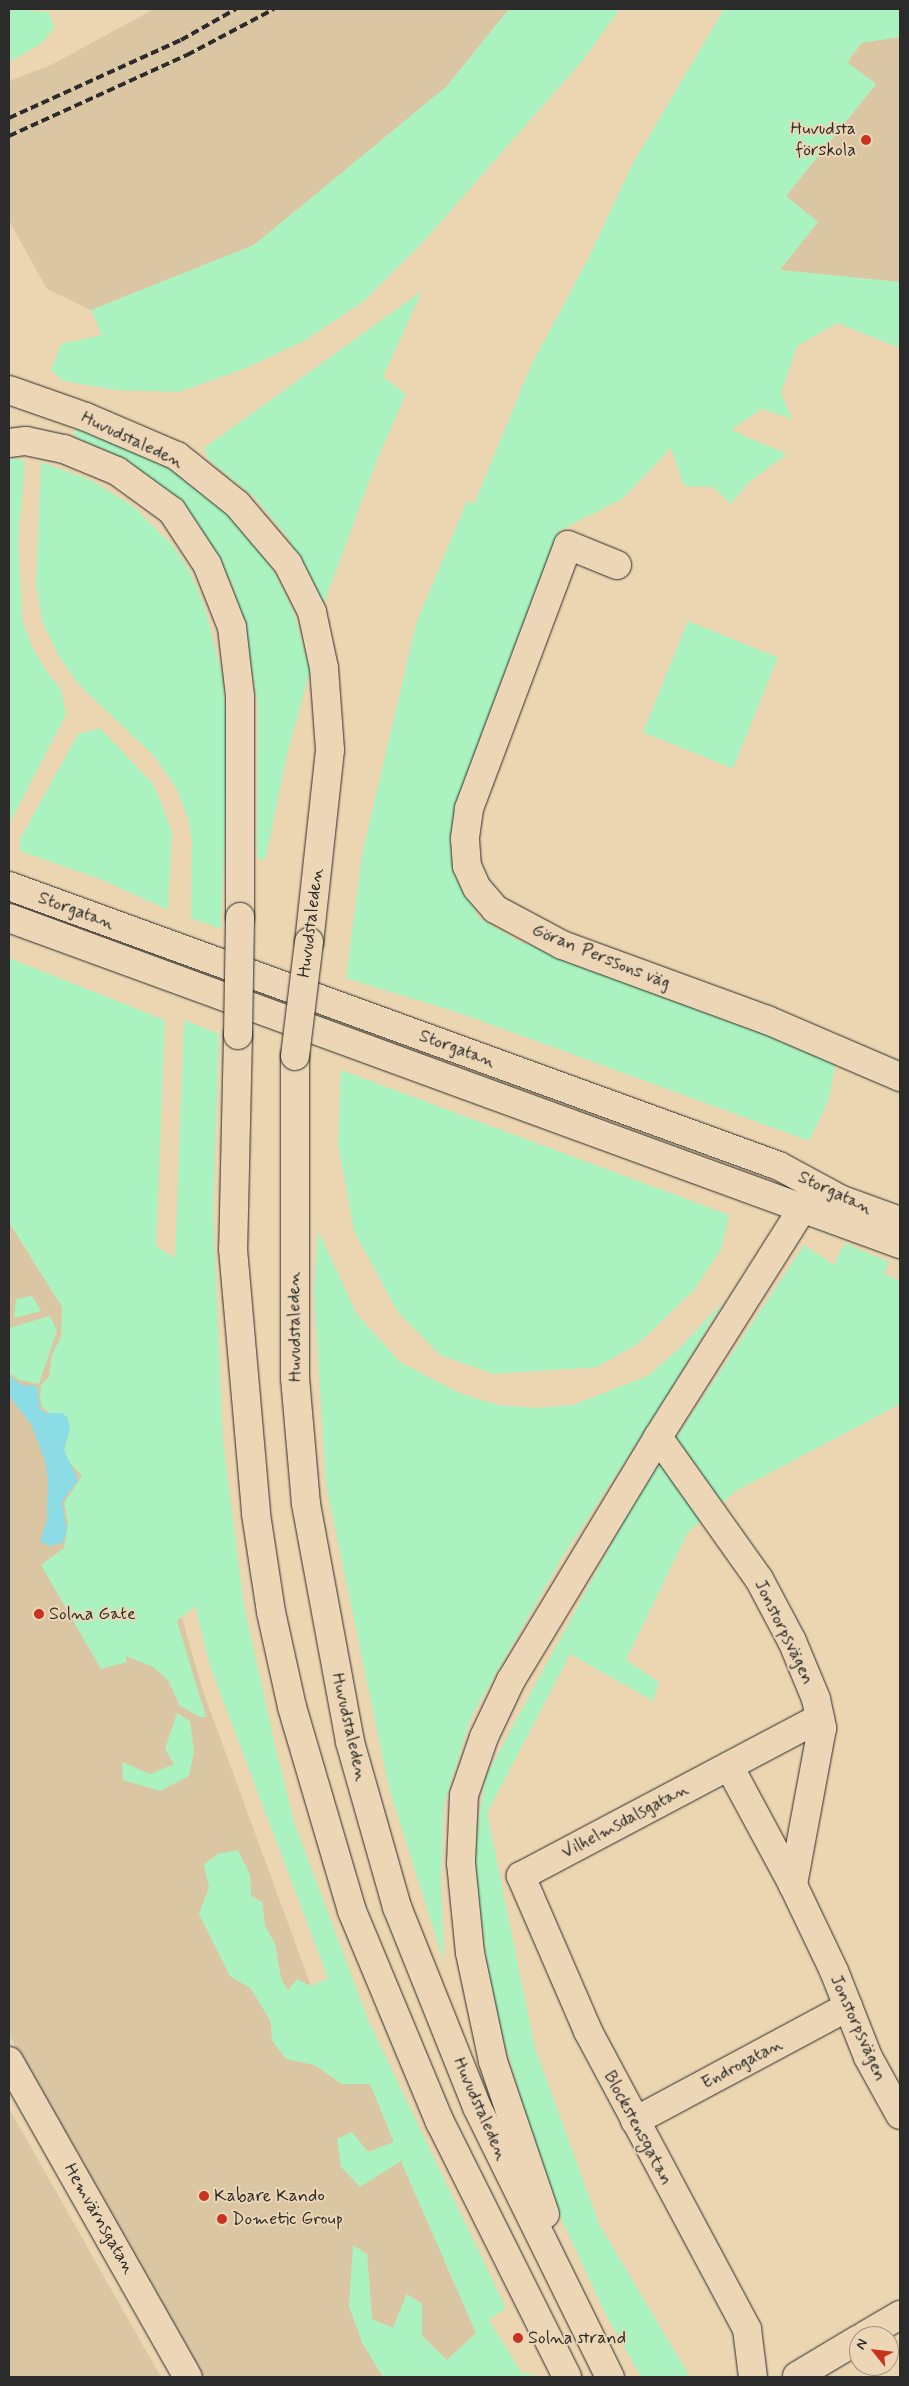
<!DOCTYPE html>
<html>
<head>
<meta charset="utf-8">
<style>
	body { margin:0 }
	#map { position:relative; width:909px; height:2386px; overflow:hidden; background:#ecd5b1; font-family:Mynerve,sans-serif }
	div>[style] { position:absolute }
	.built>* { inset:0; background:#dbc6a3 }
	.green>* { inset:0; background:#aaf2bf; transform-origin:0 0 }
	.water>* { inset:0; background:#8bdce4 }
	.roads { filter:drop-shadow(0 0 1px #2b2b2b) drop-shadow(0 0 1px #2b2b2b) }
	.street>* { height:28px; margin:-14px; padding:0 14px; transform-origin:14px; border-radius:14px; background:#ecd6b5 }
	.secondary>* { height:28px; margin:-14px; padding:0 14px; transform-origin:14px; border-radius:14px; background:#ecd6b5 }
	.rail>* { height:4px; margin-top:-2px; transform-origin:0; background:repeating-linear-gradient(90deg,#2b2b2b 0 8px,transparent 0 12px) }
	.bridges { filter:drop-shadow(0 0 1px #2b2b2b) drop-shadow(0 0 1px #2b2b2b) }
	.secondary-bridge>* { height:28px; margin:-14px; padding:0 14px; transform-origin:14px; border-radius:14px; background:#ecd6b5 }
	.dots>* { width:14px; height:14px; translate:-50% -50%; box-sizing:border-box; border:2px solid #ecd6b5; border-radius:50% }
	span { translate:-50% -50%; white-space:nowrap; text-align:center; line-height:1.15; -webkit-text-stroke:4px #ecd6b5; paint-order:stroke }
	.poi-label { font-size:18px; color:#2b2b2b }
	.right { translate:-100% -50%; text-align:right }
	.left { translate:0 -50%; text-align:left }
	.street-label { font-size:18px; color:#2b2b2b }
	.frame { position:absolute; inset:0; border:10px solid #2b2b2b; pointer-events:none }
	.north { position:absolute; left:849px; top:2326px; width:50px; height:50px; box-sizing:border-box; background:#ecd6b5; border:1px solid #9f927e; border-radius:50%; rotate:299deg; font-size:14px; font-weight:700; line-height:20px; text-align:center; color:#2b2b2b }
	.north::after { content:''; display:block; margin:auto; width:18px; height:22px; background:#c8321e; clip-path:polygon(50% 0,100% 100%,50% 72%,0 100%) }
</style>
</head>
<body>
<div id="map">
	<div class="built">
		<div style="clip-path:polygon(154px 9px,509px 9px,446px 87px,254px 245px,91px 310px,47px 289px,9px 221px,9px 81px,51px 65px)"></div>
		<div style="clip-path:polygon(886px 9px,900px 9px,900px 282px,780px 270px,817px 222px,786px 196px,876px 84px,847px 63px)"></div>
		<div style="clip-path:polygon(9px 1222px,148px 1445px,171px 1580px,203px 1691px,311px 1986px,288px 1991px,281px 1979px,275px 1944px,265px 1926px,262px 1902px,251px 1896px,250px 1875px,209px 1888px,199px 1914px,230px 1976px,250px 1988px,258px 2000px,271px 2022px,272px 2040px,286px 2059px,315px 2065px,342px 2084px,370px 2084px,394px 2142px,368px 2152px,352px 2132px,341px 2167px,401px 2161px,476px 2333px,447px 2360px,422px 2336px,422px 2304px,407px 2294px,393px 2329px,372px 2319px,367px 2254px,354px 2246px,349px 2306px,362px 2342px,383px 2377px,203px 2377px,9px 2035px)"></div>
		<div style="clip-path:polygon(9px 2108px,107px 2282px,161px 2377px,9px 2377px)"></div>
	</div>
	<div class="green">
		<div style="clip-path:polygon(9px 9px,49px 12px,54px 28px,41px 44px,9px 62px)"></div>
		<div style="clip-path:polygon(509px 9px,620px 9px,583px 60px,423px 242px,364px 301px,304px 341px,246px 368px,179px 392px,117px 390px,63px 381px,51px 370px,61px 344px,102px 335px,91px 310px,254px 245px,446px 87px)"></div>
		<div style="clip-path:polygon(724px 9px,900px 9px,900px 37px,861px 43px,847px 62px,876px 84px,786px 196px,818px 222px,780px 270px,900px 282px,900px 348px,837px 323px,797px 346px,781px 393px,792px 419px,761px 409px,731px 430px,787px 454px,749px 482px,731px 504px,713px 487px,684px 486px,671px 448px,622px 499px,559px 531px,463px 805px,461px 877px,478px 917px,518px 941px,704px 1006px,836px 1062px,828px 1102px,809px 1141px,462px 1014px,346px 978px,362px 855px,416px 624px,467px 501px,474px 504px,531px 366px,587px 261px,632px 165px)"></div>
		<div style="clip-path:polygon(422px 291px,383px 377px,406px 394px,377px 460px,323px 606px,288px 538px,256px 499px,208px 459px,204px 448px)"></div>
		<div style="clip-path:polygon(76px 428px,192px 478px,232px 512px,275px 573px,293px 610px,310px 671px,287px 755px,265px 860px,257px 858px,258px 705px,246px 634px,232px 583px,197px 522px,173px 495px,128px 461px,74px 436px)"></div>
		<div style="clip-path:polygon(14px 458px,25px 461px,18px 539px,22px 619px,32px 647px,48px 674px,61px 689px,66px 715px,9px 824px,9px 459px)"></div>
		<div style="clip-path:polygon(41px 462px,91px 480px,133px 506px,174px 547px,189px 570px,204px 604px,222px 674px,228px 736px,221px 929px,191px 918px,192px 841px,188px 818px,176px 788px,155px 757px,79px 685px,60px 658px,43px 624px,36px 586px)"></div>
		<div style="left:688px;top:621px;width:97px;height:120px;rotate:22deg"></div>
		<div style="clip-path:polygon(100px 728px,153px 784px,163px 807px,172px 833px,168px 910px,103px 880px,20px 851px,20px 839px,78px 734px)"></div>
		<div style="clip-path:polygon(9px 958px,165px 1020px,156px 1246px,175px 1258px,184px 1020px,219px 1034px,213px 1210px,223px 1442px,244px 1606px,275px 1745px,294px 1822px,369px 2022px,506px 2308px,489px 2320px,521px 2372px,540px 2377px,383px 2377px,362px 2342px,349px 2306px,353px 2245px,367px 2254px,372px 2319px,393px 2328px,407px 2294px,422px 2304px,422px 2336px,447px 2360px,476px 2333px,401px 2161px,360px 2187px,341px 2167px,337px 2139px,352px 2132px,368px 2152px,394px 2142px,370px 2084px,342px 2084px,315px 2065px,286px 2059px,272px 2040px,271px 2022px,258px 2000px,250px 1988px,230px 1976px,199px 1914px,209px 1888px,204px 1864px,218px 1854px,238px 1850px,250px 1875px,251px 1896px,262px 1902px,265px 1926px,275px 1944px,281px 1979px,288px 1990px,297px 1979px,311px 1986px,328px 1978px,210px 1666px,195px 1606px,177px 1621px,206px 1717px,200px 1717px,180px 1706px,168px 1680px,153px 1667px,126px 1656px,127px 1662px,101px 1669px,41px 1565px,64px 1548px,68px 1524px,64px 1503px,82px 1476px,69px 1462px,64px 1450px,70px 1429px,42px 1407px,40px 1398px,41px 1385px,49px 1377px,52px 1355px,61px 1337px,62px 1307px,9px 1222px)"></div>
		<div style="clip-path:polygon(341px 1070px,729px 1215px,721px 1249px,694px 1290px,639px 1343px,597px 1367px,494px 1374px,440px 1355px,397px 1311px,354px 1231px,338px 1144px)"></div>
		<div style="clip-path:polygon(318px 1230px,356px 1313px,400px 1362px,459px 1393px,498px 1405px,538px 1408px,573px 1405px,648px 1376px,681px 1347px,724px 1300px,658px 1411px,564px 1554px,471px 1717px,444px 1804px,441px 1881px,444px 1962px,389px 1788px,326px 1484px,314px 1294px)"></div>
		<div style="clip-path:polygon(845px 1243px,889px 1262px,884px 1274px,900px 1281px,900px 1404px,736px 1491px,688px 1532px,626px 1660px,659px 1682px,653px 1701px,570px 1654px,487px 1813px,535px 2048px,599px 2224px,690px 2377px,641px 2377px,605px 2313px,548px 2190px,493px 2003px,473px 1854px,486px 1776px,639px 1493px,804px 1245px,834px 1265px)"></div>
		<div style="clip-path:polygon(32px 1296px,41px 1311px,14px 1318px,16px 1299px)"></div>
		<div style="clip-path:polygon(50px 1316px,57px 1330px,39px 1384px,19px 1380px,9px 1373px,9px 1328px)"></div>
		<div style="clip-path:polygon(177px 1713px,190px 1721px,194px 1752px,189px 1776px,160px 1791px,123px 1780px,122px 1762px,150px 1774px,174px 1764px,165px 1749px)"></div>
	</div>
	<div class="water">
		<div style="clip-path:polygon(9px 1375px,21px 1385px,37px 1386px,40px 1409px,46px 1413px,62px 1413px,68px 1418px,70px 1429px,64px 1450px,78px 1480px,62px 1502px,67px 1531px,62px 1543px,49px 1546px,40px 1541px,47px 1520px,48px 1478px,45px 1461px,31px 1424px,9px 1396px)"></div>
	</div>
	<div class="roads">
		<div class="street">
			<div style="left:617px;top:565px;width:53px;rotate:-157.8deg"></div>
			<div style="left:568px;top:545px;width:282px;rotate:110.6deg"></div>
			<div style="left:469px;top:809px;width:30px;rotate:98deg"></div>
			<div style="left:465px;top:839px;width:27px;rotate:86deg"></div>
			<div style="left:467px;top:866px;width:24px;rotate:66deg"></div>
			<div style="left:477px;top:888px;width:28px;rotate:49deg"></div>
			<div style="left:495px;top:909px;width:76px;rotate:28.2deg"></div>
			<div style="left:562px;top:945px;width:218px;rotate:20.1deg"></div>
			<div style="left:767px;top:1020px;width:145px;rotate:23.2deg"></div>
			<div style="left:658px;top:1437px;width:174px;rotate:54.6deg"></div>
			<div style="left:759px;top:1579px;width:70px;rotate:62deg"></div>
			<div style="left:792px;top:1641px;width:63px;rotate:67.5deg"></div>
			<div style="left:816px;top:1699px;width:30px;rotate:78deg"></div>
			<div style="left:822px;top:1728px;width:160px;rotate:100.5deg"></div>
			<div style="left:793px;top:1885px;width:95px;rotate:64.5deg"></div>
			<div style="left:834px;top:1971px;width:92px;rotate:68.4deg"></div>
			<div style="left:868px;top:2057px;width:66px;rotate:61.1deg"></div>
			<div style="left:729px;top:1766px;width:135px;rotate:61.7deg"></div>
			<div style="left:9px;top:2061px;width:363px;rotate:60.5deg"></div>
			<div style="left:635px;top:2121px;width:242px;rotate:-28.2deg"></div>
			<div style="left:864px;top:2336px;width:42px;rotate:-30.3deg"></div>
			<div style="left:797px;top:2376px;width:72px;rotate:-30.8deg"></div>
			<div style="left:753px;top:2377px;width:48px;rotate:-97.1deg"></div>
			<div style="left:747px;top:2329px;width:338px;rotate:-118.1deg"></div>
			<div style="left:588px;top:2031px;width:169px;rotate:-113.4deg"></div>
			<div style="left:521px;top:1876px;width:338px;rotate:-27.9deg"></div>
		</div>
		<div class="secondary">
			<div style="left:9px;top:390px;width:82px;rotate:19.3deg"></div>
			<div style="left:86px;top:417px;width:99px;rotate:23.2deg"></div>
			<div style="left:177px;top:456px;width:77px;rotate:38.7deg"></div>
			<div style="left:237px;top:504px;width:79px;rotate:49.6deg"></div>
			<div style="left:288px;top:564px;width:54px;rotate:63.4deg"></div>
			<div style="left:312px;top:612px;width:57px;rotate:77.9deg"></div>
			<div style="left:324px;top:668px;width:82px;rotate:85.8deg"></div>
			<div style="left:330px;top:750px;width:193px;rotate:96.2deg"></div>
			<div style="left:9px;top:443px;width:17px;rotate:-7deg"></div>
			<div style="left:26px;top:441px;width:39px;rotate:12deg"></div>
			<div style="left:64px;top:449px;width:57px;rotate:22.5deg"></div>
			<div style="left:117px;top:471px;width:68px;rotate:36deg"></div>
			<div style="left:172px;top:511px;width:64px;rotate:56.6deg"></div>
			<div style="left:207px;top:564px;width:68px;rotate:68.4deg"></div>
			<div style="left:232px;top:627px;width:69px;rotate:83.4deg"></div>
			<div style="left:240px;top:696px;width:221px;rotate:90deg"></div>
			<div style="left:9px;top:886px;width:819px;rotate:19.98deg"></div>
			<div style="left:779px;top:1166px;width:72px;rotate:28.4deg"></div>
			<div style="left:842px;top:1200px;width:62px;rotate:19.9deg"></div>
			<div style="left:9px;top:918px;width:949px;rotate:20.1deg"></div>
			<div style="left:238px;top:1035px;width:214px;rotate:91.3deg"></div>
			<div style="left:233px;top:1249px;width:266px;rotate:85deg"></div>
			<div style="left:256px;top:1514px;width:99px;rotate:81.3deg"></div>
			<div style="left:271px;top:1612px;width:97px;rotate:77.5deg"></div>
			<div style="left:292px;top:1707px;width:213px;rotate:73.6deg"></div>
			<div style="left:352px;top:1911px;width:229px;rotate:67.4deg"></div>
			<div style="left:440px;top:2122px;width:285px;rotate:63.5deg"></div>
			<div style="left:295px;top:1056px;width:322px;rotate:90deg"></div>
			<div style="left:295px;top:1378px;width:126px;rotate:85deg"></div>
			<div style="left:306px;top:1504px;width:242px;rotate:79.5deg"></div>
			<div style="left:350px;top:1742px;width:172px;rotate:74.1deg"></div>
			<div style="left:397px;top:1907px;width:215px;rotate:68.2deg"></div>
			<div style="left:477px;top:2107px;width:301px;rotate:63.8deg"></div>
			<div style="left:545px;top:2214px;width:162px;rotate:-108.8deg"></div>
			<div style="left:493px;top:2061px;width:110px;rotate:-102deg"></div>
			<div style="left:470px;top:1953px;width:90px;rotate:-95.7deg"></div>
			<div style="left:461px;top:1863px;width:68px;rotate:-87.5deg"></div>
			<div style="left:464px;top:1795px;width:61px;rotate:-71deg"></div>
			<div style="left:484px;top:1737px;width:63px;rotate:-64.7deg"></div>
			<div style="left:511px;top:1680px;width:284px;rotate:-58.8deg"></div>
			<div style="left:658px;top:1437px;width:271px;rotate:-57.7deg"></div>
		</div>
	</div>
	<div class="rail">
		<div style="left:9px;top:118px;width:189px;rotate:-24.4deg"></div>
		<div style="left:181px;top:40px;width:63px;rotate:-29.4deg"></div>
		<div style="left:9px;top:136px;width:196px;rotate:-24.5deg"></div>
		<div style="left:187px;top:55px;width:98px;rotate:-27.9deg"></div>
	</div>
	<div class="bridges">
		<div class="secondary-bridge">
			<div style="left:238px;top:1035px;width:118px;rotate:-89deg"></div>
			<div style="left:295px;top:1056px;width:115px;rotate:-83deg"></div>
		</div>
	</div>
	<div class="dots">
		<div style="left:866px;top:140px;background:#c8321e"></div>
		<div style="left:39px;top:1614px;background:#c8321e"></div>
		<div style="left:204px;top:2196px;background:#c8321e"></div>
		<div style="left:222px;top:2219px;background:#c8321e"></div>
		<div style="left:518px;top:2338px;background:#c8321e"></div>
	</div>
	<div class="poi-label">
		<span class="right" style="left:856px;top:140px">Huvudsta<br>förskola</span>
		<span class="left" style="left:49px;top:1614px">Solna Gate</span>
		<span class="left" style="left:214px;top:2196px">Kabare Kando</span>
		<span class="left" style="left:232px;top:2219px">Dometic Group</span>
		<span class="left" style="left:528px;top:2338px">Solna strand</span>
	</div>
	<div class="street-label">
		<span style="left:132px;top:440px;rotate:25deg">Huvudstaleden</span>
		<span style="left:76px;top:911px;rotate:20deg">Storgatan</span>
		<span style="left:311px;top:923px;rotate:-83deg">Huvudstaleden</span>
		<span style="left:601px;top:957px;rotate:22deg">Göran Perssons väg</span>
		<span style="left:457px;top:1049px;rotate:20deg">Storgatan</span>
		<span style="left:835px;top:1193px;rotate:25deg">Storgatan</span>
		<span style="left:295px;top:1327px;rotate:-91deg">Huvudstaleden</span>
		<span style="left:784px;top:1632px;rotate:64deg">Jonstorpsvägen</span>
		<span style="left:349px;top:1727px;rotate:77deg">Huvudstaleden</span>
		<span style="left:625px;top:1821px;rotate:-28deg">Vilhelmsdalsgatan</span>
		<span style="left:858px;top:2028px;rotate:66deg">Jonstorpsvägen</span>
		<span style="left:742px;top:2064px;rotate:-28deg">Endrogatan</span>
		<span style="left:480px;top:2109px;rotate:66deg">Huvudstaleden</span>
		<span style="left:638px;top:2128px;rotate:62deg">Blockstensgatan</span>
		<span style="left:99px;top:2219px;rotate:60deg">Hemvärnsgatan</span>
	</div>
	<div class="frame"></div>
	<div class="north">N</div>
</div>
</body>
</html>
